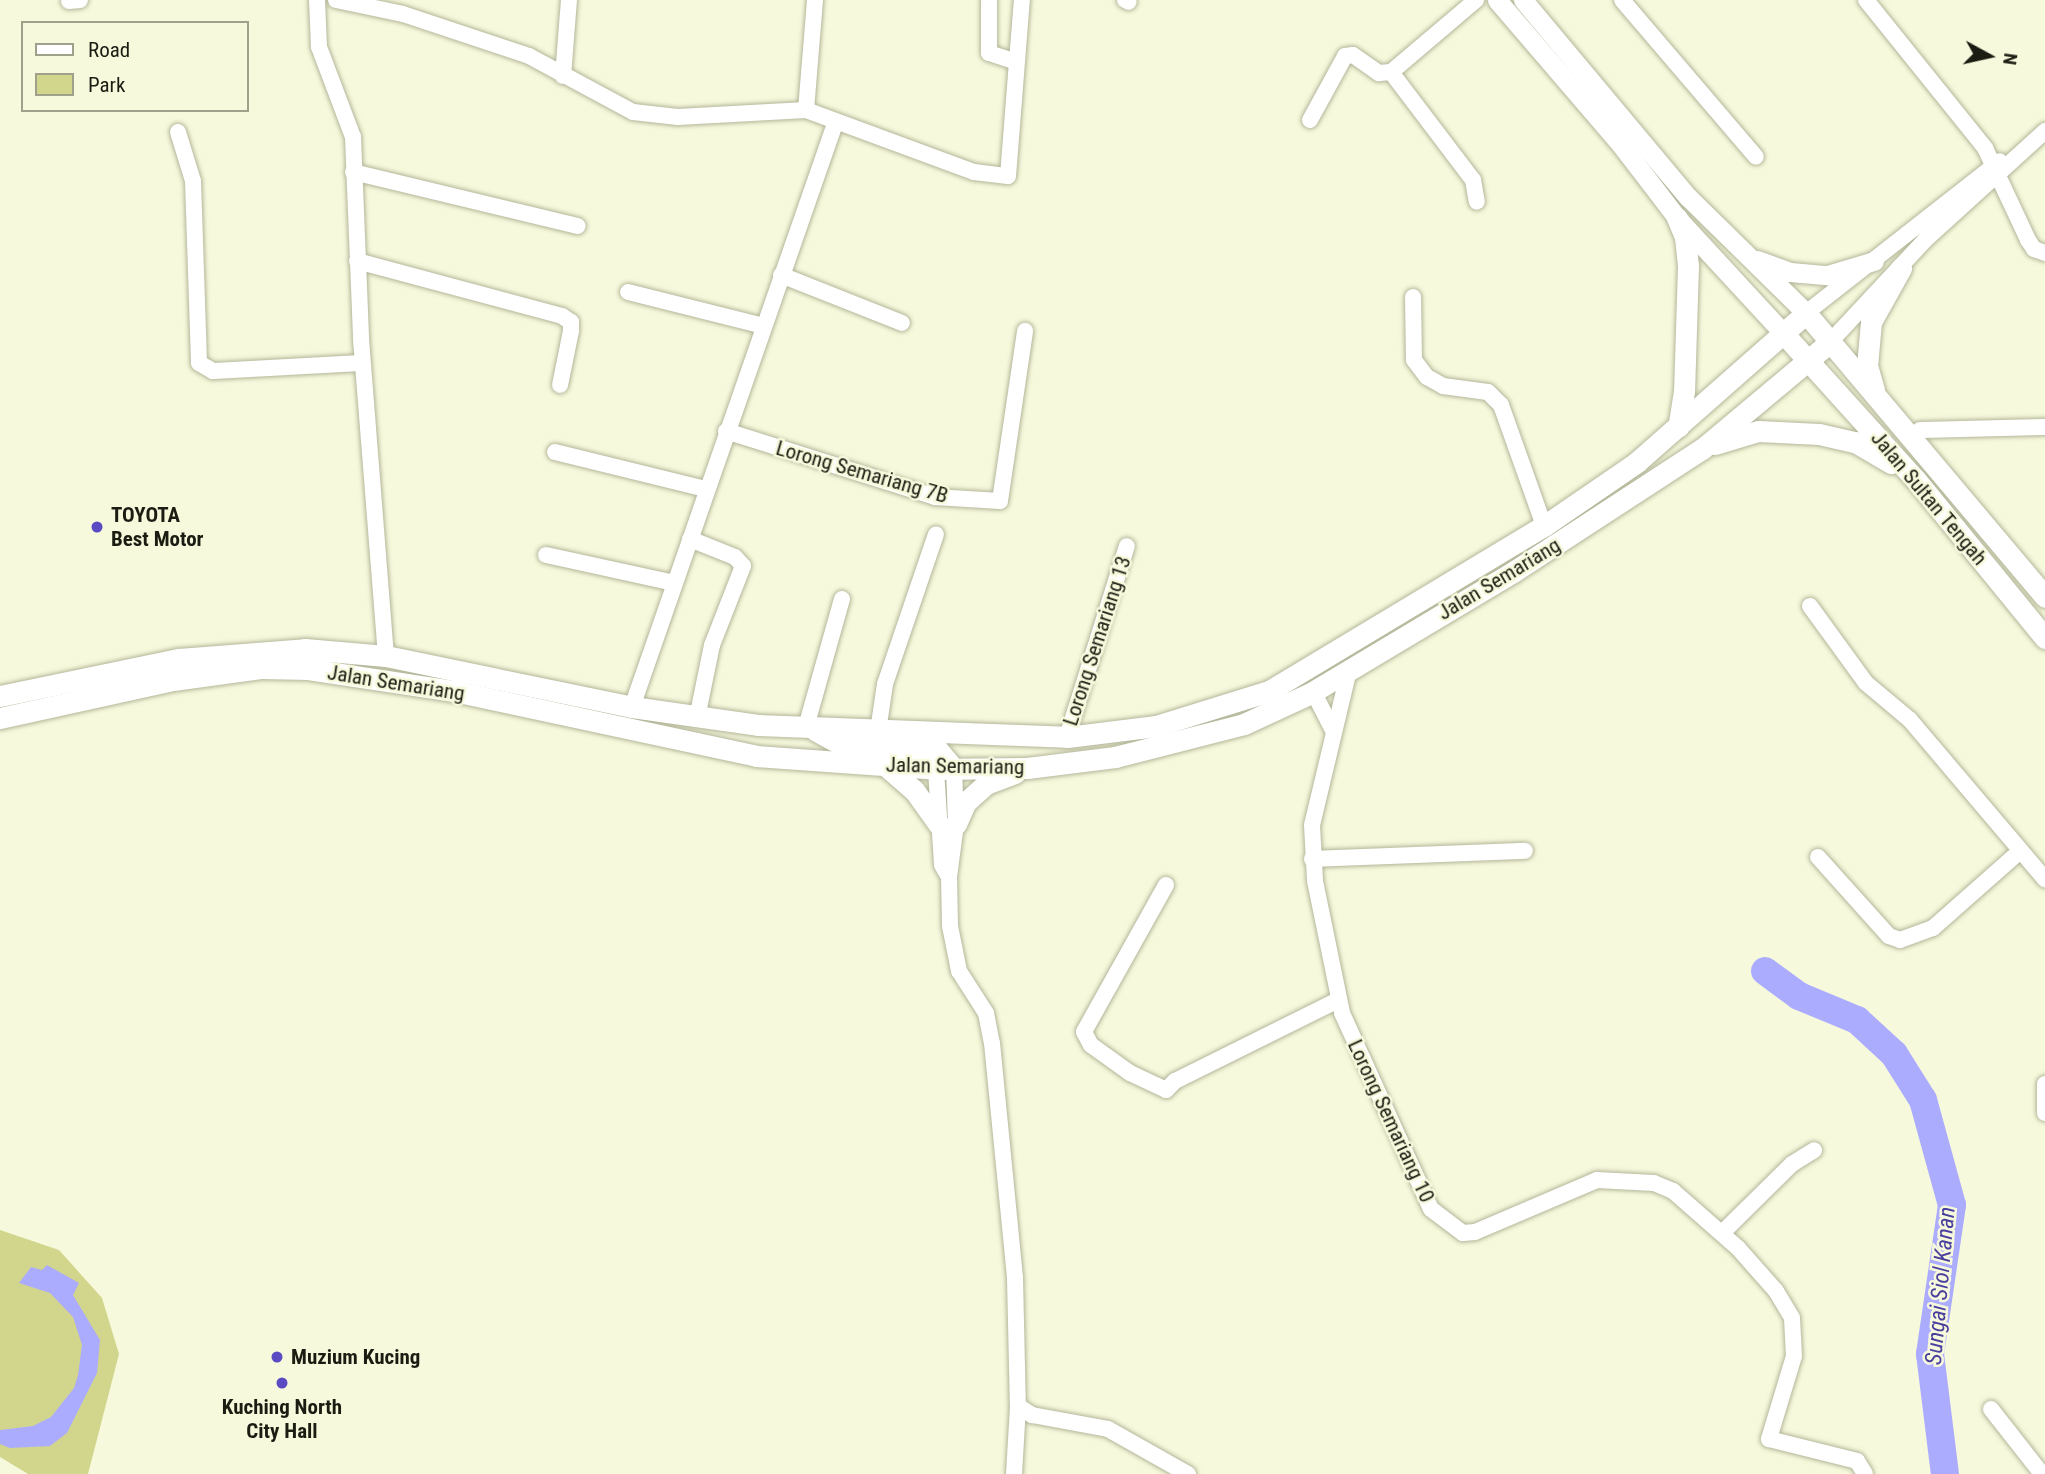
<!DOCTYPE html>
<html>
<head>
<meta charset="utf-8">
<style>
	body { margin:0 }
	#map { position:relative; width:2045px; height:1474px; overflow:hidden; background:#f7f9dc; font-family:"Roboto Condensed",sans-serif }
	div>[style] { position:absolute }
	.green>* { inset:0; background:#d2d58c }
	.water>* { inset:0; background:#acacff }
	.river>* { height:28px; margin:-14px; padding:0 14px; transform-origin:14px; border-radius:14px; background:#acacff }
	.roads { filter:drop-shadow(0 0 2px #b4b69a) drop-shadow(0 0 2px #b4b69a) }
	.minor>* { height:16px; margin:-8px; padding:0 8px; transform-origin:8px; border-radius:8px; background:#fff }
	.tertiary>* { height:19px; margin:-9.5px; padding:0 9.5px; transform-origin:9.5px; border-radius:9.5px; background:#fff }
	.secondary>* { height:21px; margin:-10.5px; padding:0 10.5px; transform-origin:10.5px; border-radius:10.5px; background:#fff }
	.dots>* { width:19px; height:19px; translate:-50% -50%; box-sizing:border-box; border:4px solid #f7f9dc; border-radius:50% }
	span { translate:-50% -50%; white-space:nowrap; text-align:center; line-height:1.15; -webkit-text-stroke:5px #f7f9dc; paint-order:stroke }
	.street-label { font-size:21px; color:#1c1d12 }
	.poi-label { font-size:21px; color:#1c1d12; font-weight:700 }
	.left { translate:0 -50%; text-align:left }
	.water-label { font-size:23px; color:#493f9d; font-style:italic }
	.legend { position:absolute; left:21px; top:21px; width:228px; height:91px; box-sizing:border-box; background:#f7f9dc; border:2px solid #9fa18b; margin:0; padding:9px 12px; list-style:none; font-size:21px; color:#1c1d12 }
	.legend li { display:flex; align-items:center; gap:14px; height:35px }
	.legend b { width:35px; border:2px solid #9fa18b }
	.north { position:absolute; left:1954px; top:21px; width:70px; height:70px; -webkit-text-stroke:5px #f7f9dc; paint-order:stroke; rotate:98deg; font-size:19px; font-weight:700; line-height:28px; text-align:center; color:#1c1d12 }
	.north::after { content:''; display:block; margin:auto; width:24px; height:32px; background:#1c1d12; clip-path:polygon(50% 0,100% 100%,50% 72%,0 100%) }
</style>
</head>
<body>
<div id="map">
	<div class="green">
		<div style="clip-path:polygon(0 1230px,59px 1250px,102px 1298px,119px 1354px,88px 1474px,28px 1474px,0 1457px)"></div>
	</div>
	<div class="water">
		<div style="clip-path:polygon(47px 1265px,79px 1283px,73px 1295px,100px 1340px,97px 1373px,67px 1433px,50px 1446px,10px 1448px,0 1444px,0 1430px,33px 1426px,51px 1417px,74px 1388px,78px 1375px,82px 1345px,73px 1317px,50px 1293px,19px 1283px,31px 1267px,42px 1270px)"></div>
	</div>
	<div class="river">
		<div style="left:1765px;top:971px;width:42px;rotate:36.3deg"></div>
		<div style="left:1799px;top:996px;width:63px;rotate:22.5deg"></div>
		<div style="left:1857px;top:1020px;width:50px;rotate:42.6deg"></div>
		<div style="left:1894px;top:1054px;width:54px;rotate:57.8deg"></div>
		<div style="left:1923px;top:1100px;width:109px;rotate:74.6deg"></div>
		<div style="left:1952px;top:1205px;width:151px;rotate:98.4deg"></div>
		<div style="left:1930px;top:1354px;width:121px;rotate:82.9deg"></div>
	</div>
	<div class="roads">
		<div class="minor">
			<div style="left:317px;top:0;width:47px;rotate:87.6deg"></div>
			<div style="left:319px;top:47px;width:96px;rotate:69.3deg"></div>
			<div style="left:353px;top:137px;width:202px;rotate:87.7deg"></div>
			<div style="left:361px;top:339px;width:318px;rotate:85.5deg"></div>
			<div style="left:336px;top:0;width:68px;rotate:11.8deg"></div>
			<div style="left:403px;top:14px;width:133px;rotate:18.4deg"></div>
			<div style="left:529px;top:56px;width:118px;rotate:28.3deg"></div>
			<div style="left:633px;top:112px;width:45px;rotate:6.3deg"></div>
			<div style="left:678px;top:117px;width:128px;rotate:-3.1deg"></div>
			<div style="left:806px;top:110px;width:179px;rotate:20.3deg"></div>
			<div style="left:974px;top:172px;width:34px;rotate:7deg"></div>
			<div style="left:1008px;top:176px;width:177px;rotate:-85.5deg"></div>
			<div style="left:989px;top:0;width:53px;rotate:90deg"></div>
			<div style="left:989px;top:53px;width:28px;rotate:18deg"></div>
			<div style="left:1125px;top:0;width:4px;rotate:27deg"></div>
			<div style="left:1476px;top:0;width:111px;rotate:139.7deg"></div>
			<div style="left:1391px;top:72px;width:136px;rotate:52.8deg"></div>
			<div style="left:1473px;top:180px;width:22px;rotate:80deg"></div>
			<div style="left:1622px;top:0;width:206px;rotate:49.5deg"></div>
			<div style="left:1866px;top:0;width:190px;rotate:51.2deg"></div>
			<div style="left:1985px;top:148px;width:102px;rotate:64.9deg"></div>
			<div style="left:2028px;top:240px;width:11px;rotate:56deg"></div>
			<div style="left:2034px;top:249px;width:12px;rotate:20deg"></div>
			<div style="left:69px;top:1px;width:11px;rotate:-5deg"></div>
			<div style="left:563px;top:76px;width:76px;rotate:-85.5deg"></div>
			<div style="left:806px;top:110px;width:110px;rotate:-85.3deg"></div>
			<div style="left:1310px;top:120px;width:73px;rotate:-61.3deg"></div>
			<div style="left:1345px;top:56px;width:8px;rotate:-7deg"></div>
			<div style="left:1353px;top:55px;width:32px;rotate:35deg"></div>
			<div style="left:1379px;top:73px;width:12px;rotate:-5deg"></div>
			<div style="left:178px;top:132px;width:51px;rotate:73deg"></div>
			<div style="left:193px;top:181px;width:182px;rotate:88.1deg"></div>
			<div style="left:199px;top:363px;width:16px;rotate:30deg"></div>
			<div style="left:213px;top:371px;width:149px;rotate:-3.1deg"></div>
			<div style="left:353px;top:172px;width:231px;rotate:13.5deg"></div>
			<div style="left:357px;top:261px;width:212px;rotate:15deg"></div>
			<div style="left:562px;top:316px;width:11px;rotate:34deg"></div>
			<div style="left:571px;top:322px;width:9px;rotate:90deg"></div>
			<div style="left:571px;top:331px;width:55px;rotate:101.5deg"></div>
			<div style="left:781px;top:275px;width:130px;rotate:21.6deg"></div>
			<div style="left:628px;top:292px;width:139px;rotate:14.1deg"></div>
			<div style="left:1413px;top:297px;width:63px;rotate:89.1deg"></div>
			<div style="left:1414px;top:360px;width:21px;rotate:53deg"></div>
			<div style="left:1427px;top:377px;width:18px;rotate:29deg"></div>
			<div style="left:1443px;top:386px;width:45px;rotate:7.6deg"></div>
			<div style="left:1488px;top:392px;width:18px;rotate:45deg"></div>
			<div style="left:1501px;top:405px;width:128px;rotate:70.4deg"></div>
			<div style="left:1806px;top:313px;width:246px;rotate:-38.1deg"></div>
			<div style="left:1830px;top:342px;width:141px;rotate:-47deg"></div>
			<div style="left:1926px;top:239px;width:161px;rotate:-42.2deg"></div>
			<div style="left:1920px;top:430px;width:125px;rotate:-1.4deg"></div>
			<div style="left:726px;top:431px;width:219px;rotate:17.5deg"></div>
			<div style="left:935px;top:497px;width:65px;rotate:3.5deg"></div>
			<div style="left:1000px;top:501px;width:172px;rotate:-81.6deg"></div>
			<div style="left:555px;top:452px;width:155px;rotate:13.8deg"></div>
			<div style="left:690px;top:539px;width:48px;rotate:21.8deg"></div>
			<div style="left:735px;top:557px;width:12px;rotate:48deg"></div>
			<div style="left:743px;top:566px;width:85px;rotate:111.4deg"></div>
			<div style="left:712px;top:645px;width:75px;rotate:101.6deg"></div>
			<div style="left:546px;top:555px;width:131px;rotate:12.3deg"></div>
			<div style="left:1810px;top:606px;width:95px;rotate:54deg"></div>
			<div style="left:1866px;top:683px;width:57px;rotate:40.1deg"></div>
			<div style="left:1910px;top:720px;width:209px;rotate:49.7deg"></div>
			<div style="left:1349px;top:670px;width:159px;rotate:103.4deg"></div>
			<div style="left:1312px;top:825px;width:56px;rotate:86.9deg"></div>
			<div style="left:1315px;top:881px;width:135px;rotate:78.4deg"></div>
			<div style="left:1342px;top:1013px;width:215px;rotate:65.6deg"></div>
			<div style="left:1431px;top:1209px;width:40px;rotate:37deg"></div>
			<div style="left:1463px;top:1233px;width:12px;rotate:-5deg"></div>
			<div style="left:1475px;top:1232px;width:133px;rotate:-23.1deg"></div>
			<div style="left:1597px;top:1180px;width:57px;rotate:3deg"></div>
			<div style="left:1654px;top:1183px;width:21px;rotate:23deg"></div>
			<div style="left:1673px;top:1191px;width:86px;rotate:41.2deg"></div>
			<div style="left:1738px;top:1248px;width:57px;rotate:48.5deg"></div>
			<div style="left:1776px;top:1291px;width:31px;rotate:59deg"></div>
			<div style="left:1792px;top:1318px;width:38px;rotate:87deg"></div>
			<div style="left:1794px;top:1356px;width:87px;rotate:106.8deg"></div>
			<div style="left:1769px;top:1439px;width:91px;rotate:14deg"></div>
			<div style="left:1857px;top:1461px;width:15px;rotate:58deg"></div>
			<div style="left:1309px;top:694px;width:9px;rotate:32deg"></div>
			<div style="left:1317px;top:699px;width:37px;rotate:63deg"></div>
			<div style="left:632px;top:707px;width:620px;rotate:-70.81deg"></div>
			<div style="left:806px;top:727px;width:133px;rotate:-74.3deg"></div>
			<div style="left:878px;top:731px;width:48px;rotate:-81.5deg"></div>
			<div style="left:885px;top:684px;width:158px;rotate:-71.2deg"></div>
			<div style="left:1067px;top:737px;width:200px;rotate:-72.6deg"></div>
			<div style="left:936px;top:769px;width:96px;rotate:86.4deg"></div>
			<div style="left:942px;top:865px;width:14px;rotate:60deg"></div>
			<div style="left:954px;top:769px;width:55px;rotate:87.9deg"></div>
			<div style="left:956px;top:824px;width:53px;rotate:97.5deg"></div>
			<div style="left:949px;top:877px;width:49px;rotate:88.8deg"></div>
			<div style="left:950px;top:926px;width:46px;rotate:78.7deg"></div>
			<div style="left:959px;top:971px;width:50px;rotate:57.3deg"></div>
			<div style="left:986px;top:1013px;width:31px;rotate:79deg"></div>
			<div style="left:992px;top:1043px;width:236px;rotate:84.4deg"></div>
			<div style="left:1015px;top:1278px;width:128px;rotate:88.7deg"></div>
			<div style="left:1018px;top:1406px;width:17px;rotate:33deg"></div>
			<div style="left:1032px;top:1415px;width:77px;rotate:10.4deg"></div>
			<div style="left:1108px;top:1429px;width:92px;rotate:29.4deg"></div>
			<div style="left:1818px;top:857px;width:106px;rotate:48.1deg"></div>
			<div style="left:1889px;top:936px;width:12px;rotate:20deg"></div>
			<div style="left:1900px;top:940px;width:35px;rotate:-20deg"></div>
			<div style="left:1933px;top:928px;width:116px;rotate:-41.5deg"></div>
			<div style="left:1312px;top:859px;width:213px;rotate:-2.2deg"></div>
			<div style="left:1166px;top:885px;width:168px;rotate:119.2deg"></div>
			<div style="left:1084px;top:1032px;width:15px;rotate:62deg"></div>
			<div style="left:1091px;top:1045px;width:48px;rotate:35.7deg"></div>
			<div style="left:1130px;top:1073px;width:40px;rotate:25deg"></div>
			<div style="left:1166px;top:1090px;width:13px;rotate:-45deg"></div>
			<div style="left:1175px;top:1081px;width:182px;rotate:-26.4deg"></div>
			<div style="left:2045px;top:1084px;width:29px;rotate:90deg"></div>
			<div style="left:1723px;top:1232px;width:97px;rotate:-44.6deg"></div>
			<div style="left:1792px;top:1164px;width:26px;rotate:-32deg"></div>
			<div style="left:1991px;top:1409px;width:83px;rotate:51.9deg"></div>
			<div style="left:1014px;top:1474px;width:68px;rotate:-86.6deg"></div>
		</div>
		<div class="tertiary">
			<div style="left:1497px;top:0;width:192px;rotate:49.4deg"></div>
			<div style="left:1622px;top:146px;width:91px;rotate:52.6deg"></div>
			<div style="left:1677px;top:218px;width:158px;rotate:47.3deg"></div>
			<div style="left:1523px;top:0;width:257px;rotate:50.1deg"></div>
			<div style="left:1688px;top:197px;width:165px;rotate:44.5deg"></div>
			<div style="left:1757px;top:260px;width:35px;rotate:20deg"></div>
			<div style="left:1790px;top:272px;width:37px;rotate:5deg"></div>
			<div style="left:1827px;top:275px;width:49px;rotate:-16.6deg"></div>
		</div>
		<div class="secondary">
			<div style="left:1677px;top:218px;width:21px;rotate:67deg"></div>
			<div style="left:1685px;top:237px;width:29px;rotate:84deg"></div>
			<div style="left:1688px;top:266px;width:125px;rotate:91.8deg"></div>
			<div style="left:1684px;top:391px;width:36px;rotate:99deg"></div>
			<div style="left:1784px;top:334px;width:197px;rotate:47.9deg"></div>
			<div style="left:1916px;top:480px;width:204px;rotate:50.8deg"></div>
			<div style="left:1874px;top:390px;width:25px;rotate:-106deg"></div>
			<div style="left:1867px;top:366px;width:44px;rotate:-84.8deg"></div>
			<div style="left:1871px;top:322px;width:62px;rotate:-60.9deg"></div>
			<div style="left:1715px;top:444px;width:45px;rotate:-16.8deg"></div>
			<div style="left:1758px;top:431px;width:61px;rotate:2.8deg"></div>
			<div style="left:1819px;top:434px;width:37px;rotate:13deg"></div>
			<div style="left:1855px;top:442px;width:42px;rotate:30.3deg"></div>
			<div style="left:0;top:696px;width:183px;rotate:-11.7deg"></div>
			<div style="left:179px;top:659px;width:126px;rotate:-4.5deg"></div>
			<div style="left:305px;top:649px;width:81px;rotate:4.9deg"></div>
			<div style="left:386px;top:656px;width:251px;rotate:11.7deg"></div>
			<div style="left:632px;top:707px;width:127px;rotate:8.1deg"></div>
			<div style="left:758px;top:725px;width:309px;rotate:2.2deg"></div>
			<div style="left:1067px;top:737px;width:90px;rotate:-7deg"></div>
			<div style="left:1156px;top:726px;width:118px;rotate:-17.2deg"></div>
			<div style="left:1269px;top:691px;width:321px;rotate:-31deg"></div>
			<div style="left:1544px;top:526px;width:113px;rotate:-34.5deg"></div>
			<div style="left:1637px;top:462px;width:225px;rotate:-41.4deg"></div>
			<div style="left:1806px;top:313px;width:371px;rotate:49.9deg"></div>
			<div style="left:0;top:718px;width:177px;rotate:-12.4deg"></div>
			<div style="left:173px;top:680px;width:90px;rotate:-7.7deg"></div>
			<div style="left:262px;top:668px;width:46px;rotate:1.2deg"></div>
			<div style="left:308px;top:669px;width:148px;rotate:8.6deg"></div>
			<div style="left:454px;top:691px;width:309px;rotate:12.1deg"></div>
			<div style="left:756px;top:756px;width:180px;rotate:4.1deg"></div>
			<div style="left:936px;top:769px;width:91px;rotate:-0.6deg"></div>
			<div style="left:1027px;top:768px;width:89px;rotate:-7.1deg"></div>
			<div style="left:1115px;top:757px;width:133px;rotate:-14.3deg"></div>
			<div style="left:1244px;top:724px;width:72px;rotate:-24.8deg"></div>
			<div style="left:1309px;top:694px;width:238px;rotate:-30.9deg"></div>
			<div style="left:1513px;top:572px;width:225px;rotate:-33.1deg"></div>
			<div style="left:1702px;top:449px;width:167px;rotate:-39.9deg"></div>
			<div style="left:815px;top:730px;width:29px;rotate:29deg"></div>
			<div style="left:840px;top:744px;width:98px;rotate:3.5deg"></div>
			<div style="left:938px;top:750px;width:25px;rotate:50deg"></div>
			<div style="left:886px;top:766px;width:37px;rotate:41deg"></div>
			<div style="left:914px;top:790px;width:43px;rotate:54.5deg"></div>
			<div style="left:956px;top:824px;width:24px;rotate:-66deg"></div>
			<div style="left:966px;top:802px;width:27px;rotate:-42deg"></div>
			<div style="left:986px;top:784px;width:31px;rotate:-21deg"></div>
		</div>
	</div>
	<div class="dots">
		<div style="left:97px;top:527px;background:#5a4bc3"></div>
		<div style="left:277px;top:1357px;background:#5a4bc3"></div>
		<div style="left:282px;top:1383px;background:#5a4bc3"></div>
	</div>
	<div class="street-label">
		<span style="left:862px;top:472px;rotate:16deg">Lorong Semariang 7B</span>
		<span style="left:1929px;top:498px;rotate:50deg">Jalan Sultan Tengah</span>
		<span style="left:1499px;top:579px;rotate:-31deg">Jalan Semariang</span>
		<span style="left:1097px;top:641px;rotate:-72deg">Lorong Semariang 13</span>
		<span style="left:396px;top:683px;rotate:9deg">Jalan Semariang</span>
		<span style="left:955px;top:766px;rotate:1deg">Jalan Semariang</span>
		<span style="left:1391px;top:1121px;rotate:65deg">Lorong Semariang 10</span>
	</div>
	<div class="poi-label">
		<span class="left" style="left:111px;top:527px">TOYOTA<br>Best Motor</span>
		<span class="left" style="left:291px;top:1357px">Muzium Kucing</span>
		<span style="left:282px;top:1419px">Kuching North<br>City Hall</span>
	</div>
	<div class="water-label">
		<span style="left:1941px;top:1286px;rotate:-85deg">Sungai Siol Kanan</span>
	</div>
	<ul class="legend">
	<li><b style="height:9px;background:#fff"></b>Road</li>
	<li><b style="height:19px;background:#d2d58c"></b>Park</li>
	</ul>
	<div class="north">N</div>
</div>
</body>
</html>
